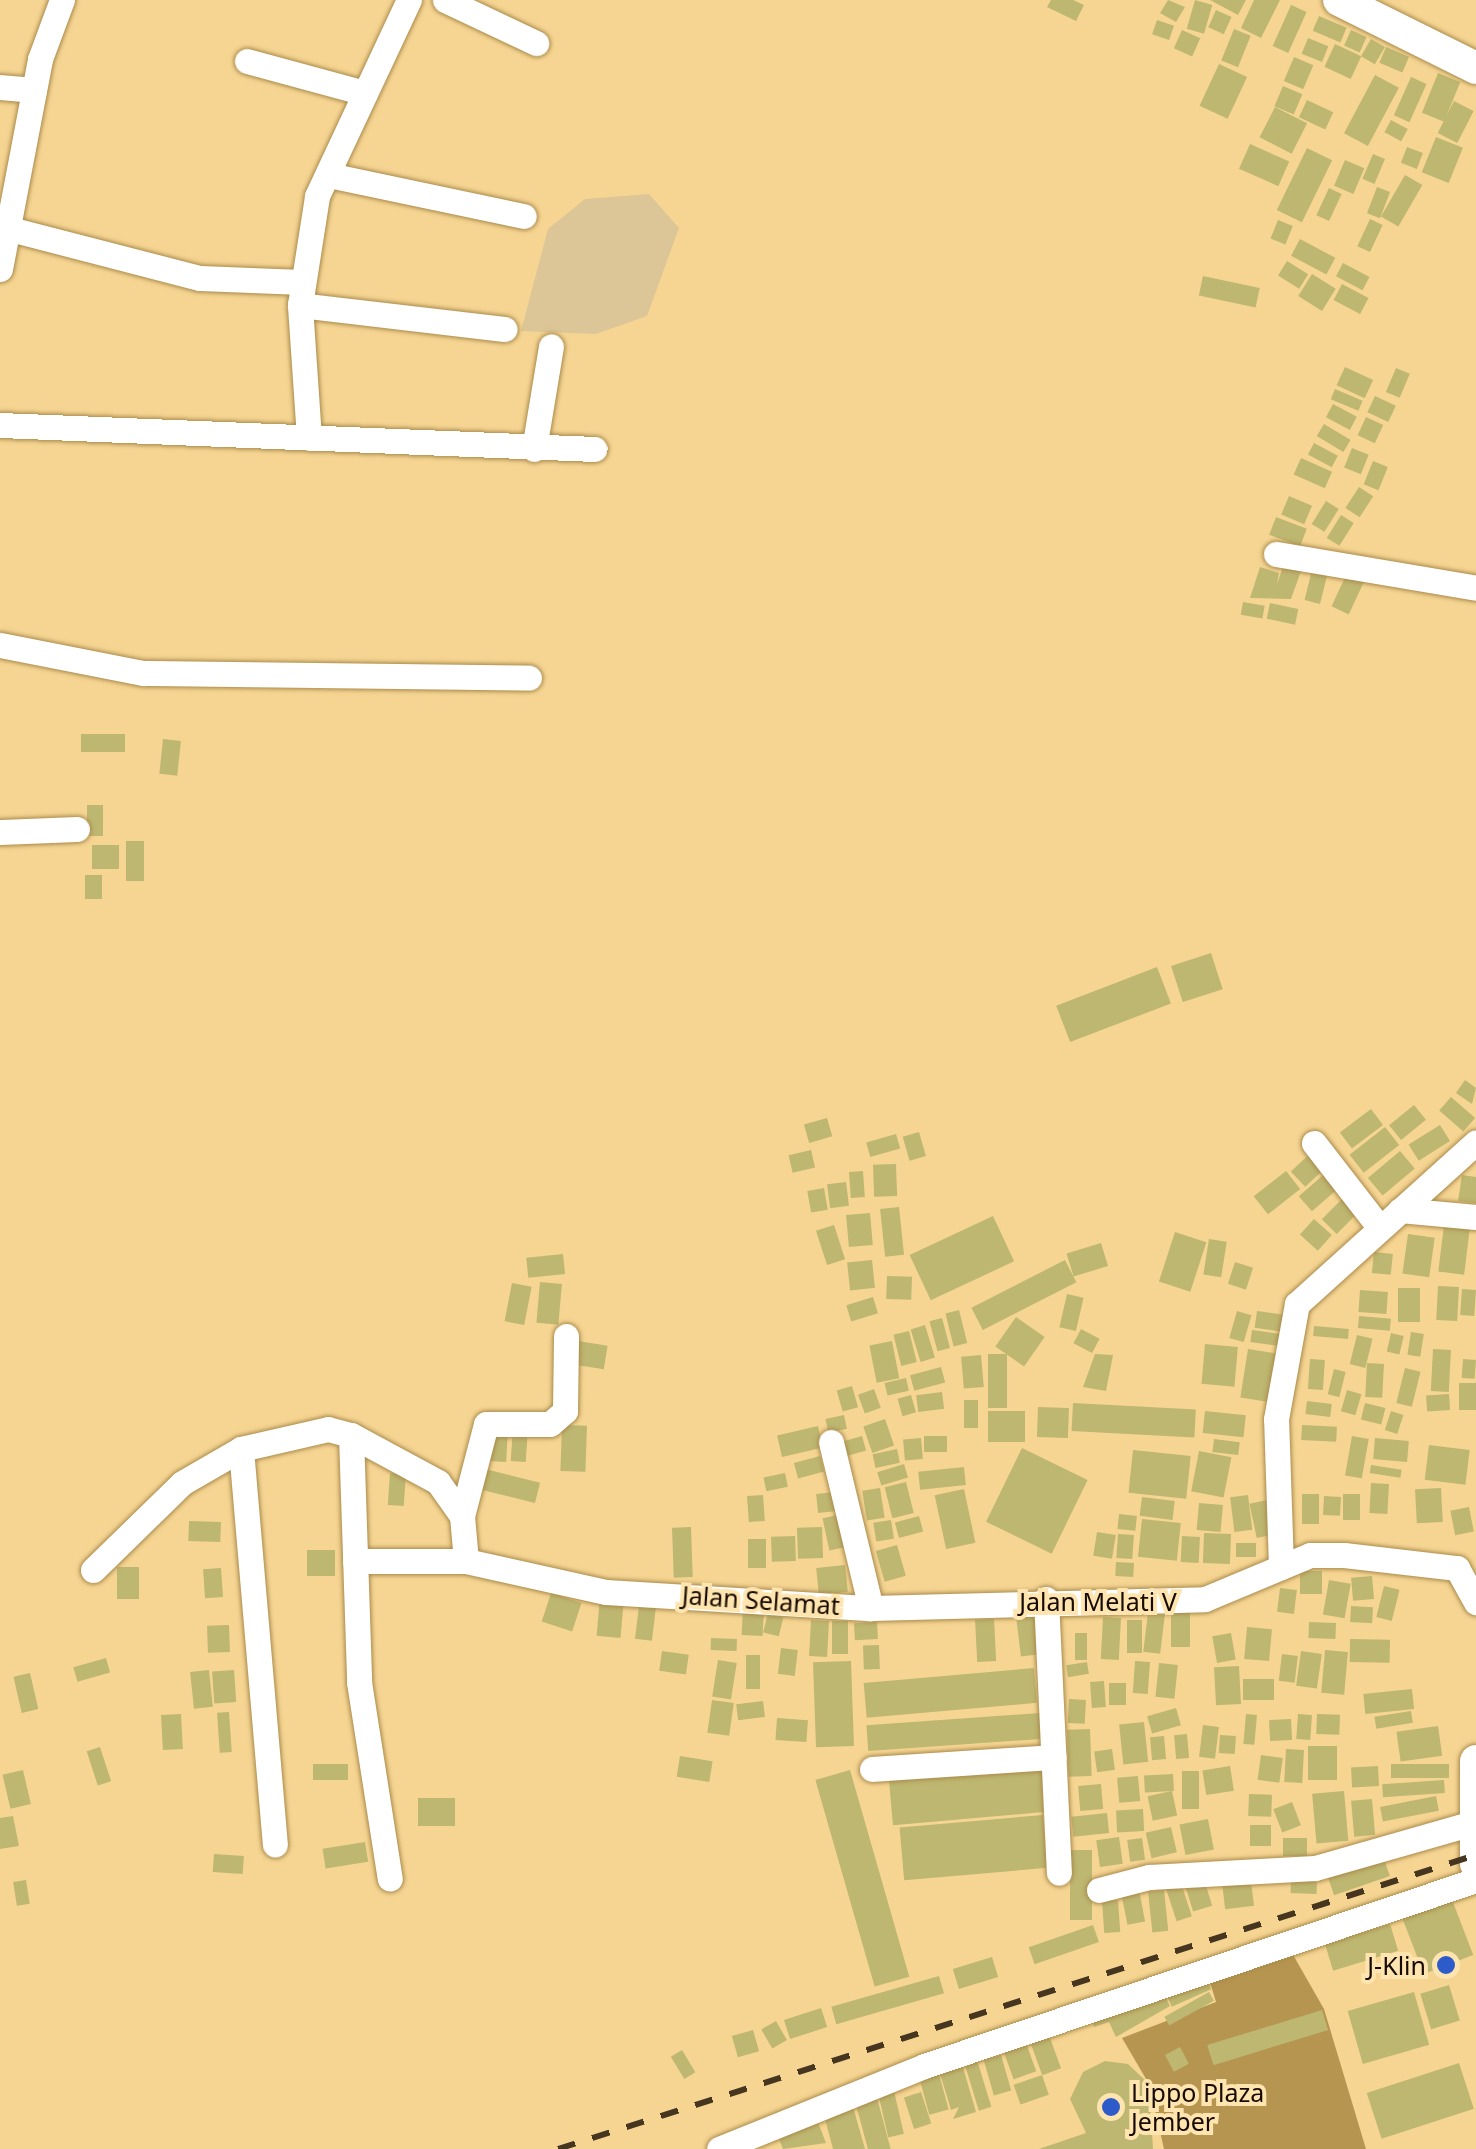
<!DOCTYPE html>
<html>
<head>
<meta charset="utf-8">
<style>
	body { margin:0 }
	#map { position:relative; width:1476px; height:2149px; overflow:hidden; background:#f6d593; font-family:"Noto Sans",sans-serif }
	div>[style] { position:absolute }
	.green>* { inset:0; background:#dcc596 }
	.forest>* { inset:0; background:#b69550 }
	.building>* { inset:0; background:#bdb771; transform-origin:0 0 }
	.roads { filter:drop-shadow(0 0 2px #aa8b4b) drop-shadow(0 0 2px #aa8b4b) }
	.minor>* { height:25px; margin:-12.5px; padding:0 12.5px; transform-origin:12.5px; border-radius:12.5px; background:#fff }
	.major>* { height:32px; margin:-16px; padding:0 16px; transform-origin:16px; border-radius:16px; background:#fff }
	.rail>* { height:6px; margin-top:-3px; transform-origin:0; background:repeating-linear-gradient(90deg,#46351f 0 18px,transparent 0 36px) }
	.dots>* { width:28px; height:28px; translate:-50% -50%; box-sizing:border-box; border:5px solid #fee4af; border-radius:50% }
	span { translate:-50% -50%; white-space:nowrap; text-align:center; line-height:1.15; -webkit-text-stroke:8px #fee4af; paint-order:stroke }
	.street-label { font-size:25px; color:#170b00 }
	.poi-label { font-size:25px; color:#170b00 }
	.right { translate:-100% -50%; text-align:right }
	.left { translate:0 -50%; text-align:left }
</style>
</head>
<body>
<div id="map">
	<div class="green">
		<div style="clip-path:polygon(649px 194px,679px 228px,647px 316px,596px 334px,521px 331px,548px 229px,585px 199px)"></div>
	</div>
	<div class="forest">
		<div style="clip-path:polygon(1292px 1953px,1324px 2009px,1366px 2149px,1164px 2149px,1149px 2084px,1122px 2038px,1216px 2002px,1209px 1979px)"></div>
	</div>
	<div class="building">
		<div style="clip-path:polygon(1051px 0,1073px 0,1084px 5px,1076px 21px,1047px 7px)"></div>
		<div style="clip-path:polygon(1168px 0,1185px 7px,1176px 22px,1160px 13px)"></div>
		<div style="left:1195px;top:0;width:18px;height:30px;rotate:16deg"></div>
		<div style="clip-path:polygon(1210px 0,1246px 0,1238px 15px)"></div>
		<div style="clip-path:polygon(1254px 0,1280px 0,1261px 38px,1241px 28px)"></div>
		<div style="left:1291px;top:5px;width:17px;height:45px;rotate:24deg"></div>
		<div style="left:1216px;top:10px;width:17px;height:19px;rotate:24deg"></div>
		<div style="left:1319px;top:16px;width:30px;height:16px;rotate:23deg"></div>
		<div style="left:1157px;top:20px;width:18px;height:15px;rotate:19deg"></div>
		<div style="left:1234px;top:29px;width:18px;height:34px;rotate:22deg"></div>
		<div style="left:1182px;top:30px;width:20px;height:20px;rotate:24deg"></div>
		<div style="left:1351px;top:30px;width:17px;height:17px;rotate:24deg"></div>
		<div style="left:1308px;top:38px;width:22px;height:17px;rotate:22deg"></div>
		<div style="left:1371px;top:39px;width:16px;height:20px;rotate:30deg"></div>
		<div style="left:1335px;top:44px;width:29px;height:25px;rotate:25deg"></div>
		<div style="left:1386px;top:47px;width:25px;height:17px;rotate:23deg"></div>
		<div style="left:1294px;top:57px;width:21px;height:26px;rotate:23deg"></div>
		<div style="left:1219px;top:64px;width:31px;height:46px;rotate:25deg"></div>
		<div style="left:1438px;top:73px;width:24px;height:43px;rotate:22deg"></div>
		<div style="left:1375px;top:75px;width:27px;height:66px;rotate:28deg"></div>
		<div style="left:1411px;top:77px;width:17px;height:42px;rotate:24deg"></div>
		<div style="left:1283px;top:86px;width:21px;height:22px;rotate:23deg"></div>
		<div style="left:1307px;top:100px;width:29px;height:19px;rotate:25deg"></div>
		<div style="left:1454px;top:101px;width:22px;height:36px;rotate:27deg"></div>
		<div style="left:1275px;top:107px;width:36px;height:34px;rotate:27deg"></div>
		<div style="left:1391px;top:120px;width:19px;height:14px;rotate:28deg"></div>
		<div style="left:1436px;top:137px;width:29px;height:38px;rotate:22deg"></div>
		<div style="left:1250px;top:144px;width:43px;height:27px;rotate:24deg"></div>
		<div style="left:1407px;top:147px;width:17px;height:17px;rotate:21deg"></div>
		<div style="left:1307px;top:148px;width:28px;height:69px;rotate:26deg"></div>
		<div style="left:1373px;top:154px;width:13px;height:27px;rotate:23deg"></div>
		<div style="left:1345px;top:160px;width:21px;height:28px;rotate:23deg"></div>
		<div style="left:1405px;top:175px;width:20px;height:48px;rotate:30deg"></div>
		<div style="left:1377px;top:187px;width:14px;height:28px;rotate:21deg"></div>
		<div style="left:1329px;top:188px;width:14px;height:30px;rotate:25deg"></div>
		<div style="left:1370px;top:219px;width:14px;height:30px;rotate:25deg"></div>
		<div style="left:1278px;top:220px;width:16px;height:20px;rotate:22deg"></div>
		<div style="left:1300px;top:239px;width:40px;height:19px;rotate:28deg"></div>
		<div style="left:1287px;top:261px;width:25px;height:17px;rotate:32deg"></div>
		<div style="left:1343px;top:263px;width:30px;height:15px;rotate:28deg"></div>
		<div style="left:1312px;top:274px;width:28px;height:26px;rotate:32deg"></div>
		<div style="left:1203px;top:276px;width:58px;height:20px;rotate:12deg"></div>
		<div style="left:1342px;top:284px;width:30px;height:18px;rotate:28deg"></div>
		<div style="left:1345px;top:367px;width:31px;height:20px;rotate:25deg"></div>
		<div style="left:1396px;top:368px;width:15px;height:26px;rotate:23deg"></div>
		<div style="left:1335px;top:389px;width:30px;height:11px;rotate:23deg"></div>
		<div style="left:1375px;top:396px;width:23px;height:18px;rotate:25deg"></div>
		<div style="left:1333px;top:404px;width:27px;height:15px;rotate:28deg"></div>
		<div style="left:1366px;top:417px;width:19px;height:20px;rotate:25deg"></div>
		<div style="left:1324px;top:424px;width:31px;height:14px;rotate:31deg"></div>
		<div style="left:1314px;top:443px;width:27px;height:13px;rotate:28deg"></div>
		<div style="left:1352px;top:448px;width:18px;height:21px;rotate:22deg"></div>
		<div style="left:1301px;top:458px;width:34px;height:18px;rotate:24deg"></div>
		<div style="left:1373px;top:461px;width:16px;height:25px;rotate:22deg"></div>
		<div style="left:1359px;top:487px;width:17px;height:25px;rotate:33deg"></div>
		<div style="left:1289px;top:496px;width:25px;height:20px;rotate:23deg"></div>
		<div style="left:1326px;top:501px;width:15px;height:27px;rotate:32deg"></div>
		<div style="left:1341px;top:515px;width:15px;height:27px;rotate:32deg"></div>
		<div style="left:1276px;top:517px;width:33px;height:19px;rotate:21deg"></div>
		<div style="clip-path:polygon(1284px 564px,1301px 571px,1291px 599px,1250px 598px,1260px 567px,1279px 573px,1277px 584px)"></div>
		<div style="left:1312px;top:570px;width:16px;height:31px;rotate:14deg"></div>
		<div style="left:1348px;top:571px;width:19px;height:39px;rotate:25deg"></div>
		<div style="left:1243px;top:602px;width:22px;height:13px;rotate:10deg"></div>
		<div style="left:1270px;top:603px;width:29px;height:16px;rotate:12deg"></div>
		<div style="left:81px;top:734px;width:44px;height:18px"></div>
		<div style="left:163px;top:739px;width:18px;height:35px;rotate:6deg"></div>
		<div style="left:87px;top:805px;width:16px;height:31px"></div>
		<div style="left:126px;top:841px;width:18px;height:40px"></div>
		<div style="left:92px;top:845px;width:27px;height:24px"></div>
		<div style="left:85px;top:875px;width:17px;height:24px"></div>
		<div style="left:1211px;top:953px;width:38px;height:42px;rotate:72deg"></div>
		<div style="left:1157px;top:967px;width:39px;height:108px;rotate:69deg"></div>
		<div style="clip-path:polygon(1465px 1080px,1476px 1088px,1472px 1104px,1456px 1093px)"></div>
		<div style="left:1451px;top:1097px;width:32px;height:18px;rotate:41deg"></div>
		<div style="left:1414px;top:1105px;width:19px;height:32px;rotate:51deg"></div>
		<div style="left:1371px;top:1109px;width:20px;height:39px;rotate:53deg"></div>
		<div style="left:827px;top:1118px;width:19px;height:24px;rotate:74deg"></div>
		<div style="left:1440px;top:1125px;width:19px;height:37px;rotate:58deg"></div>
		<div style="left:1385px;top:1127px;width:23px;height:45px;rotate:52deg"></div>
		<div style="left:919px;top:1132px;width:25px;height:17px;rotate:74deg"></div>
		<div style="left:896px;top:1134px;width:15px;height:31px;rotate:74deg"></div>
		<div style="left:1315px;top:1149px;width:21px;height:33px;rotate:47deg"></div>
		<div style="left:811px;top:1150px;width:18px;height:23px;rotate:77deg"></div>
		<div style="left:1400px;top:1151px;width:23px;height:42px;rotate:50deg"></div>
		<div style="left:896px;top:1164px;width:32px;height:23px;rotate:88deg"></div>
		<div style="left:1329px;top:1170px;width:20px;height:40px;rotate:49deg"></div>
		<div style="left:863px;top:1171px;width:26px;height:14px;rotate:86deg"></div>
		<div style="left:1286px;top:1171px;width:23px;height:41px;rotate:52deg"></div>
		<div style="clip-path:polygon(1462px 1175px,1476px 1177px,1476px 1203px,1458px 1201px)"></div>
		<div style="left:846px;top:1182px;width:24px;height:19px;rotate:83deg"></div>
		<div style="left:824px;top:1188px;width:22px;height:17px;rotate:80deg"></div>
		<div style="left:1348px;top:1193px;width:21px;height:37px;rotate:45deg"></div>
		<div style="left:899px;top:1207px;width:48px;height:19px;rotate:84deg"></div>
		<div style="left:870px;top:1213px;width:32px;height:24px;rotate:85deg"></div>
		<div style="left:993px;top:1216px;width:50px;height:92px;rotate:65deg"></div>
		<div style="left:1445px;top:1217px;width:26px;height:55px;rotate:7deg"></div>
		<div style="left:1314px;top:1219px;width:24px;height:21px;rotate:42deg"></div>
		<div style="left:834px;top:1225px;width:36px;height:19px;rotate:72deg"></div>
		<div style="left:1175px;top:1232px;width:33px;height:52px;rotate:18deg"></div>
		<div style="left:1408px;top:1234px;width:27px;height:40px;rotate:8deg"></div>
		<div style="left:1209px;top:1239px;width:18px;height:36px;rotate:9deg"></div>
		<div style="left:1101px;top:1243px;width:24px;height:36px;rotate:73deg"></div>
		<div style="left:1374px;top:1252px;width:19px;height:21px;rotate:6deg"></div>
		<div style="left:563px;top:1254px;width:20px;height:37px;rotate:84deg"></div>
		<div style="left:872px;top:1260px;width:28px;height:25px;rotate:84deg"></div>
		<div style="left:1065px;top:1260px;width:25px;height:105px;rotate:63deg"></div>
		<div style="left:1235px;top:1262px;width:19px;height:23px;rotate:18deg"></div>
		<div style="left:887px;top:1276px;width:25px;height:23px;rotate:2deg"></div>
		<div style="left:540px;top:1282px;width:22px;height:41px;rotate:5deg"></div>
		<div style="left:512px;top:1283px;width:20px;height:39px;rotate:11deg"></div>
		<div style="left:1438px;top:1286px;width:21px;height:34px;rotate:3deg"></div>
		<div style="left:1398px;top:1288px;width:22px;height:34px"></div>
		<div style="left:1462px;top:1289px;width:14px;height:26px;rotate:4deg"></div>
		<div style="left:1360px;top:1290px;width:28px;height:22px;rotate:4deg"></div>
		<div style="left:1067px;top:1294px;width:17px;height:34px;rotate:13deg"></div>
		<div style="left:873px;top:1297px;width:17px;height:28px;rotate:73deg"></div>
		<div style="left:959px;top:1310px;width:34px;height:14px;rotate:76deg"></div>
		<div style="left:1237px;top:1311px;width:15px;height:28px;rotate:16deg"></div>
		<div style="left:1257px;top:1311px;width:30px;height:17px;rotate:8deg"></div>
		<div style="left:1359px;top:1316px;width:32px;height:12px;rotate:5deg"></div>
		<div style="left:1016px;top:1317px;width:35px;height:36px;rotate:35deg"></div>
		<div style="left:942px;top:1318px;width:31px;height:13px;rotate:75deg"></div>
		<div style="left:925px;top:1325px;width:34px;height:15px;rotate:73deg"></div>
		<div style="left:1314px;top:1326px;width:35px;height:10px;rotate:5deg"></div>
		<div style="left:1081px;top:1329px;width:21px;height:16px;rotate:28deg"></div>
		<div style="left:1252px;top:1330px;width:34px;height:12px;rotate:8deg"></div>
		<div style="left:909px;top:1331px;width:32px;height:16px;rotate:76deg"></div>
		<div style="left:1411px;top:1332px;width:13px;height:23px;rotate:9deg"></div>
		<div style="left:1391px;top:1333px;width:13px;height:19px;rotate:13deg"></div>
		<div style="left:1357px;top:1335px;width:16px;height:30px;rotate:14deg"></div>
		<div style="left:572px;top:1340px;width:36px;height:24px;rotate:9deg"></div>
		<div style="left:892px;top:1341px;width:38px;height:23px;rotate:79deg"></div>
		<div style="left:1205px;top:1344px;width:33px;height:40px;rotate:5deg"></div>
		<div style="left:1248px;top:1349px;width:32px;height:49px;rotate:9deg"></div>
		<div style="left:1433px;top:1349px;width:18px;height:42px;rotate:3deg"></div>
		<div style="left:988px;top:1354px;width:19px;height:54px"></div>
		<div style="clip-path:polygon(1095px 1354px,1113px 1355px,1106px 1391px,1083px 1387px)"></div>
		<div style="left:981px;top:1355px;width:32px;height:20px;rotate:85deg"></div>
		<div style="left:1310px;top:1359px;width:15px;height:30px;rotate:4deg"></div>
		<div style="left:1463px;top:1359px;width:13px;height:19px;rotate:4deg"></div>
		<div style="left:1367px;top:1363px;width:17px;height:34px;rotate:3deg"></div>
		<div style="left:941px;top:1367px;width:16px;height:32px;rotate:75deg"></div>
		<div style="left:1405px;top:1368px;width:16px;height:36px;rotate:14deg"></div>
		<div style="left:1334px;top:1369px;width:12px;height:26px;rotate:14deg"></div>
		<div style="left:906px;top:1378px;width:13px;height:22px;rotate:77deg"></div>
		<div style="left:1459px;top:1383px;width:17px;height:27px"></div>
		<div style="left:852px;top:1386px;width:22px;height:16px;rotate:74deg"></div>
		<div style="left:874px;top:1389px;width:20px;height:17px;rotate:70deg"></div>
		<div style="left:1347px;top:1390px;width:15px;height:22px;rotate:16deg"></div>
		<div style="left:942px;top:1392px;width:17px;height:26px;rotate:83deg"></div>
		<div style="left:1449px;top:1394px;width:16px;height:23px;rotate:86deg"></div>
		<div style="left:911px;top:1395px;width:18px;height:14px;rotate:74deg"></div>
		<div style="left:964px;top:1400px;width:14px;height:28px"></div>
		<div style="left:1307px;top:1401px;width:25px;height:13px;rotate:7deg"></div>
		<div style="left:1073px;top:1403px;width:123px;height:28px;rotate:3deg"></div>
		<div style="left:1365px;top:1403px;width:21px;height:17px;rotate:14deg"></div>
		<div style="left:1038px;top:1407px;width:31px;height:30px;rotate:2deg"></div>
		<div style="left:988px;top:1411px;width:37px;height:31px"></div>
		<div style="left:1205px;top:1411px;width:41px;height:22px;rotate:6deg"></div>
		<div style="left:1391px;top:1411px;width:13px;height:20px;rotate:18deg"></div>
		<div style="left:844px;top:1415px;width:14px;height:19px;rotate:78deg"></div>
		<div style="left:885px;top:1419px;width:28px;height:23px;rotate:71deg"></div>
		<div style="left:562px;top:1425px;width:25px;height:46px;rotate:2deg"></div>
		<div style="left:1302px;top:1425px;width:35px;height:15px;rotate:3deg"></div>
		<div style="left:818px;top:1426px;width:22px;height:42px;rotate:77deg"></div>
		<div style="left:489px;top:1427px;width:19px;height:34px;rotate:3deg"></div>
		<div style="left:513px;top:1428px;width:15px;height:33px;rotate:4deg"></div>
		<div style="left:862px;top:1436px;width:15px;height:20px;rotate:74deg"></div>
		<div style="left:947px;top:1436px;width:16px;height:23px;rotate:90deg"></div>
		<div style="left:1352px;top:1436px;width:17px;height:40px;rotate:10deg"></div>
		<div style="left:921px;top:1438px;width:21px;height:18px;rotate:85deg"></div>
		<div style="left:1375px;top:1438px;width:34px;height:21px;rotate:5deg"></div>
		<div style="left:1214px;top:1439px;width:26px;height:13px;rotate:7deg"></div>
		<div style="left:1429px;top:1445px;width:41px;height:35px;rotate:7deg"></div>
		<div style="left:1022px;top:1448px;width:73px;height:82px;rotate:26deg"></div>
		<div style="left:897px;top:1449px;width:14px;height:25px;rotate:78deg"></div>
		<div style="left:1133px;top:1450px;width:58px;height:43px;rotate:6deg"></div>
		<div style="left:1199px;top:1451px;width:33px;height:41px;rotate:11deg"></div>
		<div style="left:820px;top:1456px;width:16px;height:27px;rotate:75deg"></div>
		<div style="left:904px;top:1464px;width:14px;height:28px;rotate:73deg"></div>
		<div style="left:1371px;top:1465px;width:31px;height:8px;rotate:9deg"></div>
		<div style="left:477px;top:1467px;width:65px;height:21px;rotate:14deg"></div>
		<div style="left:964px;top:1467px;width:18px;height:46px;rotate:84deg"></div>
		<div style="left:390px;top:1473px;width:16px;height:32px;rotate:4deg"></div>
		<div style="left:785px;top:1473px;width:14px;height:22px;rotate:78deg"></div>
		<div style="left:906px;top:1482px;width:32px;height:22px;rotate:76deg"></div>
		<div style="left:1371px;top:1483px;width:18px;height:30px;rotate:3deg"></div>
		<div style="left:880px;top:1488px;width:30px;height:18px;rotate:81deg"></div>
		<div style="left:1441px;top:1488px;width:34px;height:26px;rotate:87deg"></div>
		<div style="left:964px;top:1489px;width:55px;height:30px;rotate:78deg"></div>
		<div style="left:835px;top:1492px;width:19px;height:19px;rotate:84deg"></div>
		<div style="left:1302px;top:1494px;width:17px;height:30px"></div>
		<div style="left:1343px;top:1494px;width:17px;height:26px"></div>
		<div style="left:763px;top:1495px;width:26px;height:16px;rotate:86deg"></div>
		<div style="left:1248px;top:1495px;width:35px;height:18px;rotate:83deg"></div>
		<div style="left:1324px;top:1496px;width:17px;height:19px;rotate:3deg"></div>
		<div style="left:1142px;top:1497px;width:33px;height:19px;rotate:7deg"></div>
		<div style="left:1272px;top:1499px;width:35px;height:23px;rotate:78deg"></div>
		<div style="left:1199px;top:1503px;width:24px;height:27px;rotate:5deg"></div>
		<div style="left:1469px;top:1507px;width:25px;height:19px;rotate:79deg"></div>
		<div style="left:847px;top:1513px;width:33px;height:25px;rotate:78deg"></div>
		<div style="left:1119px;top:1514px;width:18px;height:15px;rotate:6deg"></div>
		<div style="left:919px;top:1516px;width:16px;height:25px;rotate:75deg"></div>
		<div style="left:1142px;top:1519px;width:39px;height:38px;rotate:6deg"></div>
		<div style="left:891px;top:1520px;width:19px;height:18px;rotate:81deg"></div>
		<div style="left:189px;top:1521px;width:32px;height:20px;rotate:2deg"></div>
		<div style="left:691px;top:1527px;width:50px;height:19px;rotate:88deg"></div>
		<div style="left:822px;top:1527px;width:31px;height:25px;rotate:88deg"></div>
		<div style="left:1097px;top:1532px;width:19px;height:24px;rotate:9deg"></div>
		<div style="left:1204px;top:1533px;width:27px;height:30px;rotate:2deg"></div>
		<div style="left:1118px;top:1534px;width:16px;height:24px;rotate:4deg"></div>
		<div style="left:795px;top:1536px;width:25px;height:24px;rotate:88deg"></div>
		<div style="left:1182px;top:1536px;width:18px;height:26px;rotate:3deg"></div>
		<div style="left:748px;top:1539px;width:18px;height:29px"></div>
		<div style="left:1236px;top:1543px;width:20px;height:14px"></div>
		<div style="left:897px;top:1545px;width:32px;height:22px;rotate:74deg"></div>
		<div style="left:307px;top:1550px;width:28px;height:26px"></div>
		<div style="left:1116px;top:1562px;width:18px;height:14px;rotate:3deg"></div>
		<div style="left:845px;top:1565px;width:27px;height:29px;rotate:84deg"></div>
		<div style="left:117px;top:1567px;width:22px;height:32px"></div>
		<div style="left:221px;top:1568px;width:29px;height:18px;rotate:86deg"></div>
		<div style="left:1300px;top:1571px;width:22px;height:23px"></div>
		<div style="left:1372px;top:1576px;width:23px;height:21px;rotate:85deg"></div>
		<div style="left:1329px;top:1580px;width:22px;height:35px;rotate:10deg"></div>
		<div style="left:1384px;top:1586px;width:16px;height:32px;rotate:14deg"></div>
		<div style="left:1280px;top:1588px;width:17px;height:24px;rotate:7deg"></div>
		<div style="left:551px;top:1593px;width:32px;height:30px;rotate:18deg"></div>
		<div style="left:600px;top:1597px;width:24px;height:39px;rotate:5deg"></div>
		<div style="left:640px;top:1598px;width:17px;height:41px;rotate:7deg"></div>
		<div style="left:1351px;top:1606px;width:22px;height:16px;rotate:3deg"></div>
		<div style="left:743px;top:1608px;width:21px;height:27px;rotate:3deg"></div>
		<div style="left:1171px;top:1610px;width:19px;height:37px"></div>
		<div style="left:768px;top:1613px;width:16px;height:20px;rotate:14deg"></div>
		<div style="left:1148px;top:1613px;width:17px;height:39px;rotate:7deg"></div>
		<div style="left:1039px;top:1615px;width:39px;height:23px;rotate:83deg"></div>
		<div style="left:1103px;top:1617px;width:18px;height:42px;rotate:3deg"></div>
		<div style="left:994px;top:1619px;width:42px;height:19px;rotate:87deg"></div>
		<div style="left:811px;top:1620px;width:18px;height:36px;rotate:3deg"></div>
		<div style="left:1127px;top:1620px;width:15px;height:33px"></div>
		<div style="left:832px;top:1621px;width:16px;height:33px"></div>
		<div style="left:877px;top:1622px;width:17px;height:23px;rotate:87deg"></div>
		<div style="left:1309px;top:1622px;width:27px;height:16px;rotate:2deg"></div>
		<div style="left:229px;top:1625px;width:27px;height:22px;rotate:88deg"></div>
		<div style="left:1247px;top:1627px;width:25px;height:32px;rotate:5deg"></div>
		<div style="left:1075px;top:1633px;width:12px;height:27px"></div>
		<div style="left:1231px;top:1633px;width:27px;height:19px;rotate:80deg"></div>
		<div style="left:711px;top:1638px;width:26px;height:12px;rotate:2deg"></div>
		<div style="left:1350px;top:1639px;width:40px;height:23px;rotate:1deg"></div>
		<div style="left:879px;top:1645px;width:24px;height:16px;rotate:88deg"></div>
		<div style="left:781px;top:1648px;width:17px;height:26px;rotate:7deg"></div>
		<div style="left:1325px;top:1650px;width:23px;height:43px;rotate:5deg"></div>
		<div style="left:662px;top:1651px;width:27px;height:20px;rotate:8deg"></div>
		<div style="left:1301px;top:1651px;width:21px;height:35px;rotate:8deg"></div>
		<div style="left:1282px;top:1654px;width:16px;height:27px;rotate:7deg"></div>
		<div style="left:746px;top:1655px;width:14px;height:34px"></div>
		<div style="left:106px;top:1658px;width:15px;height:34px;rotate:74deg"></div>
		<div style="left:718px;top:1660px;width:19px;height:37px;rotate:9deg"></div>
		<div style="left:851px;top:1661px;width:85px;height:38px;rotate:88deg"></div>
		<div style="left:1135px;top:1661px;width:15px;height:32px;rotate:4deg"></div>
		<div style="left:1087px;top:1662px;width:12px;height:21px;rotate:81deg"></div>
		<div style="left:1159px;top:1663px;width:19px;height:34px;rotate:6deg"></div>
		<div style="left:1239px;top:1666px;width:38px;height:25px;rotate:87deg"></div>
		<div style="left:1034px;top:1668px;width:35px;height:171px;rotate:85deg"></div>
		<div style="left:209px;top:1670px;width:37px;height:19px;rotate:84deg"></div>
		<div style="left:234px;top:1670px;width:32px;height:22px;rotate:86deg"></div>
		<div style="left:30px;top:1673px;width:37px;height:17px;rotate:77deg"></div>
		<div style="left:1243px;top:1679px;width:31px;height:21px"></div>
		<div style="left:1104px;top:1681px;width:26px;height:14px;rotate:86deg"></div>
		<div style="left:1109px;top:1683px;width:17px;height:22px"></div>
		<div style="left:1412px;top:1689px;width:20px;height:49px;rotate:84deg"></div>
		<div style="left:1069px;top:1699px;width:17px;height:24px;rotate:3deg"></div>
		<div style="left:712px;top:1700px;width:22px;height:33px;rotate:8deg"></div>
		<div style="left:763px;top:1701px;width:16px;height:27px;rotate:83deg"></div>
		<div style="left:1176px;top:1708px;width:18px;height:30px;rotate:74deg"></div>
		<div style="left:1411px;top:1711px;width:12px;height:37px;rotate:81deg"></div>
		<div style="left:229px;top:1712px;width:40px;height:12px;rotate:86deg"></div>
		<div style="left:1040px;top:1713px;width:26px;height:174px;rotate:86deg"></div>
		<div style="left:181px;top:1714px;width:35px;height:20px;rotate:87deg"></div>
		<div style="left:1246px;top:1714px;width:11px;height:30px;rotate:5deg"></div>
		<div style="left:1298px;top:1714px;width:14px;height:25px;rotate:4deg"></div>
		<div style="left:1317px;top:1714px;width:23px;height:20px;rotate:2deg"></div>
		<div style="left:777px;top:1718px;width:31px;height:22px;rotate:4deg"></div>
		<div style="left:1291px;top:1719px;width:21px;height:22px;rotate:87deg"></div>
		<div style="left:1144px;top:1722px;width:40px;height:25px;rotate:84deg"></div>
		<div style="left:1203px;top:1725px;width:16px;height:32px;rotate:7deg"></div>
		<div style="left:1438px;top:1726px;width:30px;height:42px;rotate:82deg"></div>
		<div style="left:1090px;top:1729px;width:47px;height:23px;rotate:88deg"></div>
		<div style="left:1187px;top:1734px;width:24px;height:13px;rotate:85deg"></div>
		<div style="left:1220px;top:1735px;width:16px;height:18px;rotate:4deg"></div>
		<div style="left:1164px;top:1736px;width:23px;height:14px;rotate:85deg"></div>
		<div style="left:1308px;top:1746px;width:29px;height:34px"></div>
		<div style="left:100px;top:1747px;width:36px;height:14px;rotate:72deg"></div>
		<div style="left:1112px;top:1749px;width:21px;height:18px;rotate:82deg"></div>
		<div style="left:1286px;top:1749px;width:18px;height:33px;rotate:3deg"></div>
		<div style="left:1261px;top:1755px;width:22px;height:25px;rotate:8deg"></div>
		<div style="left:680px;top:1756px;width:33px;height:21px;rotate:9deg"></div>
		<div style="left:1042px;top:1762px;width:50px;height:154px;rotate:85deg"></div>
		<div style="left:348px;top:1764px;width:16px;height:35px;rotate:90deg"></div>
		<div style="left:1391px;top:1764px;width:58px;height:14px"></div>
		<div style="left:1230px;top:1766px;width:25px;height:28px;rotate:81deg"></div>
		<div style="left:1378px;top:1766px;width:20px;height:27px;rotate:87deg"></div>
		<div style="left:23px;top:1770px;width:35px;height:21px;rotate:77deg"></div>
		<div style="left:850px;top:1770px;width:215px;height:36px;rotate:74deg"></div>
		<div style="left:1182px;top:1771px;width:17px;height:38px"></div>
		<div style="left:1173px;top:1774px;width:17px;height:29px;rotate:87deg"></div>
		<div style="left:1138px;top:1776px;width:25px;height:21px;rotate:85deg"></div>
		<div style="left:1444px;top:1780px;width:13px;height:62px;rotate:86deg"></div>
		<div style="left:1101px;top:1784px;width:25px;height:23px;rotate:85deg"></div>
		<div style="left:1172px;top:1791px;width:25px;height:25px;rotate:78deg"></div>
		<div style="left:1344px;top:1791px;width:50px;height:32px;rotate:85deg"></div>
		<div style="left:1249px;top:1794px;width:23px;height:22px;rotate:2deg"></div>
		<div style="left:1436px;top:1796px;width:15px;height:57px;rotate:79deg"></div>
		<div style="left:455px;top:1798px;width:28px;height:37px;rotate:90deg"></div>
		<div style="left:1372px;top:1799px;width:36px;height:21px;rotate:85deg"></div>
		<div style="left:1292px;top:1802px;width:25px;height:20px;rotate:69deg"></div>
		<div style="left:1143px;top:1809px;width:22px;height:27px;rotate:87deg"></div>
		<div style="left:1107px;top:1813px;width:20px;height:36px;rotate:84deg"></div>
		<div style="left:1043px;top:1815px;width:53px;height:144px;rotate:85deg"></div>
		<div style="clip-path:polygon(13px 1816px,19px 1846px,0 1849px,0 1818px)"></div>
		<div style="left:1208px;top:1819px;width:31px;height:29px;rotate:79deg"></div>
		<div style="left:1250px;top:1825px;width:21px;height:21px"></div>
		<div style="left:1171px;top:1827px;width:26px;height:26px;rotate:77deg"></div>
		<div style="left:1119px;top:1837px;width:27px;height:23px;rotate:82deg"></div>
		<div style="left:1142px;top:1838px;width:22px;height:15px;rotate:82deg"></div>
		<div style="left:1283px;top:1838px;width:24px;height:18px"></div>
		<div style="left:365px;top:1842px;width:20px;height:43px;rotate:81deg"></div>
		<div style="left:1070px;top:1850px;width:22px;height:70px"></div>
		<div style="left:214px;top:1854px;width:30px;height:18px;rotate:4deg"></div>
		<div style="left:1384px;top:1859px;width:18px;height:59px;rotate:71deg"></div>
		<div style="left:1250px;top:1873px;width:33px;height:29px;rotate:83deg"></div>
		<div style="left:1204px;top:1879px;width:28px;height:20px;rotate:73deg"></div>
		<div style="left:26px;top:1880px;width:24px;height:13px;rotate:81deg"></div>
		<div style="left:1291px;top:1880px;width:26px;height:13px;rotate:2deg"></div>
		<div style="left:1181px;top:1883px;width:35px;height:16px;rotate:72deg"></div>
		<div style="left:1139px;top:1890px;width:32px;height:18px;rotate:79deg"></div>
		<div style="left:1164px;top:1890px;width:41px;height:16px;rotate:84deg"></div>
		<div style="left:1451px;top:1897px;width:62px;height:53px;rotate:69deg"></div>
		<div style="left:1118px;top:1900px;width:32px;height:16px;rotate:86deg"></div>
		<div style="left:1390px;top:1924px;width:28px;height:68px;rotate:73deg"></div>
		<div style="left:1093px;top:1925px;width:18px;height:68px;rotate:71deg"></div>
		<div style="left:992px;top:1957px;width:21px;height:41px;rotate:73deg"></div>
		<div style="left:1203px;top:1971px;width:20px;height:43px;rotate:66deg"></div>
		<div style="left:939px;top:1976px;width:18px;height:112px;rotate:74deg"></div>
		<div style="left:1449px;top:1985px;width:37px;height:30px;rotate:73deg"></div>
		<div style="clip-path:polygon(1161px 1989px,1170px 2006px,1116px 2037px,1109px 2022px,1094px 2027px,1089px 2016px)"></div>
		<div style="left:1209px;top:1992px;width:10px;height:51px;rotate:61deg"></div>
		<div style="left:1414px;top:1992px;width:55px;height:69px;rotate:74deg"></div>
		<div style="left:821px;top:2008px;width:20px;height:39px;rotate:72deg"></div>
		<div style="left:1322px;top:2010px;width:21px;height:120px;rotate:73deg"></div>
		<div style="left:776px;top:2021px;width:22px;height:17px;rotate:60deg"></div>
		<div style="left:1046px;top:2027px;width:44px;height:20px;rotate:70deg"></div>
		<div style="left:753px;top:2030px;width:22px;height:22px;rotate:74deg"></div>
		<div style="left:1026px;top:2043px;width:30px;height:24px;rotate:70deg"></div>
		<div style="left:1180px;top:2047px;width:19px;height:17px;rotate:62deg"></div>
		<div style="left:682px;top:2050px;width:26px;height:13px;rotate:59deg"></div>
		<div style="left:1001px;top:2055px;width:37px;height:18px;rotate:74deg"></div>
		<div style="left:977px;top:2060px;width:49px;height:13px;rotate:73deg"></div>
		<div style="clip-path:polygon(1105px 2061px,1128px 2064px,1149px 2084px,1153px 2149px,1039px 2149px,1086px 2133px,1070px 2099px,1083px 2072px)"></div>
		<div style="left:1459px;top:2063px;width:48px;height:97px;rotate:72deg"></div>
		<div style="clip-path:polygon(962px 2064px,976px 2112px,953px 2119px,959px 2107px,951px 2110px,939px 2070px)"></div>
		<div style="left:938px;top:2070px;width:41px;height:20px;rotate:75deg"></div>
		<div style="left:1042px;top:2075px;width:21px;height:30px;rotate:71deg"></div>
		<div style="left:894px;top:2091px;width:44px;height:16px;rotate:77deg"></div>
		<div style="left:921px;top:2092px;width:33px;height:18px;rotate:72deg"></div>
		<div style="left:877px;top:2098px;width:53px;height:22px;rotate:75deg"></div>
		<div style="clip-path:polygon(853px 2107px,865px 2149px,833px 2149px,824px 2115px)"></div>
		<div style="clip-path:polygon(815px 2115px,826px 2143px,783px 2149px,775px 2129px)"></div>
	</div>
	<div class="roads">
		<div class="minor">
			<div style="left:445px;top:0;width:101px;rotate:25.3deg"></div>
			<div style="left:247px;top:61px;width:122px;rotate:15.2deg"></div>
			<div style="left:0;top:87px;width:34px;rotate:5deg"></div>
			<div style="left:329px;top:175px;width:199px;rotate:11.9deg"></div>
			<div style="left:10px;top:229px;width:196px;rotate:14.5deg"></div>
			<div style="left:200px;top:278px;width:102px;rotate:2.2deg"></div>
			<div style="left:0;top:269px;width:214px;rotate:-79.2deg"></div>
			<div style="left:40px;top:59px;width:63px;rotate:-69.6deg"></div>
			<div style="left:300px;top:305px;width:206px;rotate:6.7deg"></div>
			<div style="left:0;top:425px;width:595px;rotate:2.31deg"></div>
			<div style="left:309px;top:438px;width:133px;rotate:-93.9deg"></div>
			<div style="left:300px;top:305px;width:110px;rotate:-81.1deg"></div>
			<div style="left:317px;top:196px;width:217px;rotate:-64.9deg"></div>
			<div style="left:534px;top:449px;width:104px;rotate:-80.6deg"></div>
			<div style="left:1276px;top:554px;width:203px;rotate:9.6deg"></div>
			<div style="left:0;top:645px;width:146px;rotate:11.1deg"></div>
			<div style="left:143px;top:673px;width:386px;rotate:0.7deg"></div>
			<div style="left:0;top:832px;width:77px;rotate:-2.2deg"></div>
			<div style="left:1314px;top:1143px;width:108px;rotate:52.2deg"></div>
			<div style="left:1400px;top:1210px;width:76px;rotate:5.3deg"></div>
			<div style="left:351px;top:1435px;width:99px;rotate:28.4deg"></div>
			<div style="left:438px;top:1482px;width:42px;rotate:54.8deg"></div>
			<div style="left:462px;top:1516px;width:45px;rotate:84.9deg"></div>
			<div style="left:831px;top:1442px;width:171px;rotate:76.5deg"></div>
			<div style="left:241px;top:1449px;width:397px;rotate:85.1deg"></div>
			<div style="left:462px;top:1516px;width:95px;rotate:-75.4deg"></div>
			<div style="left:486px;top:1424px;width:64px"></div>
			<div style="left:550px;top:1424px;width:20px;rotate:-41deg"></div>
			<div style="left:565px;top:1411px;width:75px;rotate:-89.2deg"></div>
			<div style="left:355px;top:1561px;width:111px"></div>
			<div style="left:466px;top:1561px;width:143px;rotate:12.5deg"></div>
			<div style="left:606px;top:1592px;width:265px;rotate:3.5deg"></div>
			<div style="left:871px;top:1608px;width:334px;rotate:-1.5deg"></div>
			<div style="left:1205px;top:1599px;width:114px;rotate:-22.7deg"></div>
			<div style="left:1310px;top:1555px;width:34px"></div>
			<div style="left:1344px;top:1555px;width:114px;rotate:6.6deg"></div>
			<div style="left:1457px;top:1568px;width:39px;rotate:61deg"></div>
			<div style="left:1281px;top:1567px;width:148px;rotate:-91.9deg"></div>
			<div style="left:1276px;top:1419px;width:117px;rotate:-79.7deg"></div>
			<div style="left:1297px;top:1304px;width:241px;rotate:-42.1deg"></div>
			<div style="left:93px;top:1570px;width:124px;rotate:-44.3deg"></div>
			<div style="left:182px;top:1483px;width:68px;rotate:-30deg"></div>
			<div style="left:241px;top:1449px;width:89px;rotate:-12.9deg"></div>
			<div style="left:328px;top:1429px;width:24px;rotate:15deg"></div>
			<div style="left:351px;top:1435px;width:247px;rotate:88.1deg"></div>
			<div style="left:359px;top:1682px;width:199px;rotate:81.1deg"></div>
			<div style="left:1046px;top:1599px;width:274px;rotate:87.3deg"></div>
			<div style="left:872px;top:1769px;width:182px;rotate:-3.8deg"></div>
			<div style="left:1099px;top:1890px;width:52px;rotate:-14.6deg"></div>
			<div style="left:1149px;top:1877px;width:166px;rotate:-3.1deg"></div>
			<div style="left:1315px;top:1868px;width:167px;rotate:-15.9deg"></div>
			<div style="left:719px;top:2149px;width:221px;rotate:-22deg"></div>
			<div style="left:924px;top:2066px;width:582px;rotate:-18.62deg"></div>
		</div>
		<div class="major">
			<div style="left:1339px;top:0;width:153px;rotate:26.4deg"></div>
			<div style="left:1476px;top:1761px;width:103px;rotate:90deg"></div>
		</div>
	</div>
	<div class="rail">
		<div style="left:558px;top:2149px;width:964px;rotate:-17.76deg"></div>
	</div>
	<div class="dots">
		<div style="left:1446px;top:1965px;background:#2e5bca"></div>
		<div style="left:1111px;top:2107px;background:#2e5bca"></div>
	</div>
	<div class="street-label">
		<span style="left:761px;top:1600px;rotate:4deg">Jalan Selamat</span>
		<span style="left:1098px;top:1601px">Jalan Melati V</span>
	</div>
	<div class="poi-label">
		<span class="right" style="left:1426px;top:1965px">J-Klin</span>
		<span class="left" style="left:1131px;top:2107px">Lippo Plaza<br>Jember</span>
	</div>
</div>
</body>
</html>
